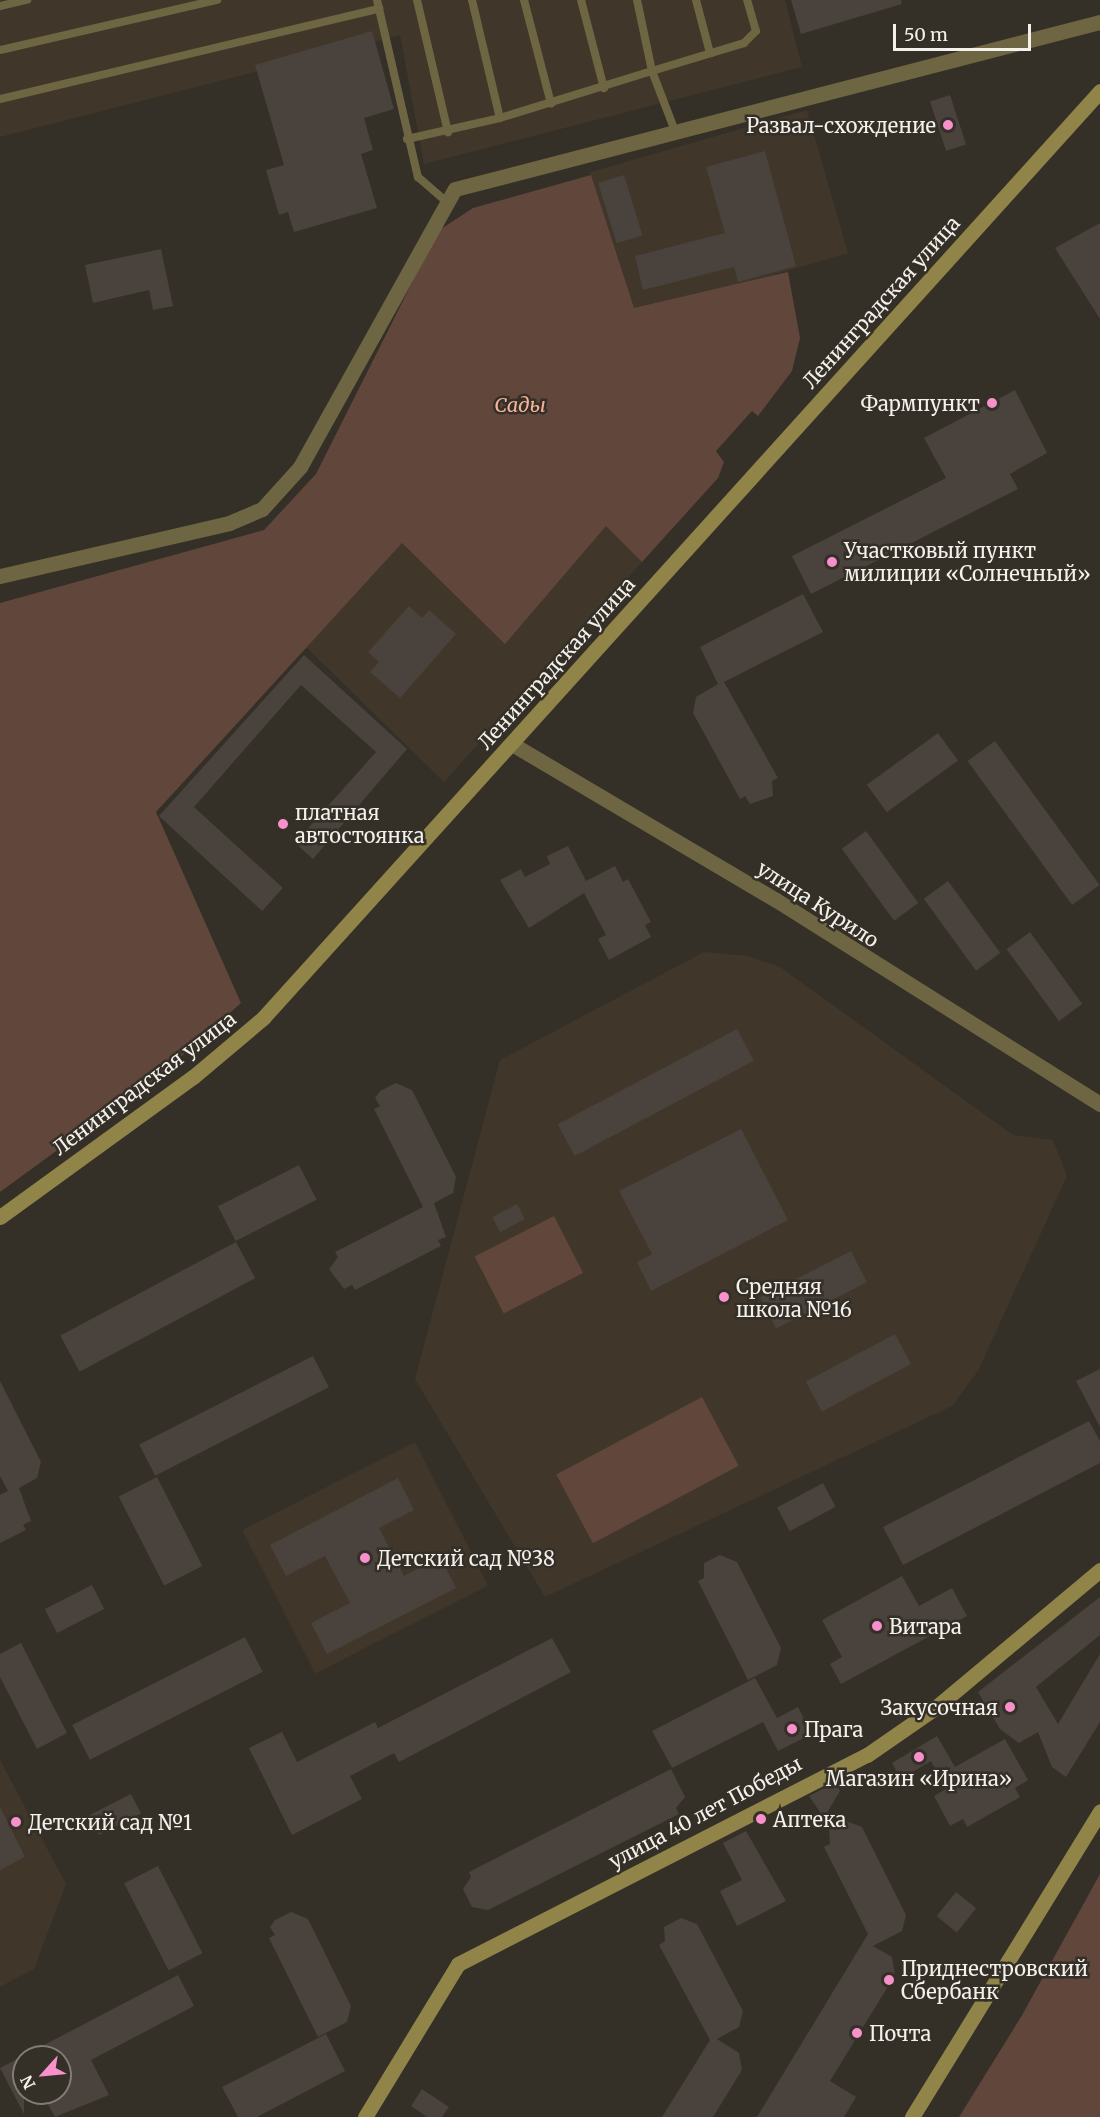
<!DOCTYPE html>
<html>
<head>
<meta charset="utf-8">
<style>
	body { margin:0 }
	#map { position:relative; width:1100px; height:2117px; overflow:hidden; background:#342f27; font-family:Merriweather,serif }
	div>[style] { position:absolute }
	.built>* { inset:0; background:#40372a; transform-origin:0 0 }
	.green>* { inset:0; background:#61463c; transform-origin:0 0 }
	.building>* { inset:0; background:#4a423c; transform-origin:0 0 }
	.lane>* { height:8px; margin:-4px; padding:0 4px; transform-origin:4px; border-radius:4px; background:#6e6642 }
	.street>* { height:15px; margin:-7.5px; padding:0 7.5px; transform-origin:7.5px; border-radius:7.5px; background:#6e6642 }
	.secondary>* { height:15px; margin:-7.5px; padding:0 7.5px; transform-origin:7.5px; border-radius:7.5px; background:#908449 }
	.dots>* { width:16px; height:16px; translate:-50% -50%; box-sizing:border-box; border:3px solid #342f27; border-radius:50% }
	span { translate:-50% -50%; white-space:nowrap; text-align:center; line-height:1.15; -webkit-text-stroke:5px #342f27; paint-order:stroke }
	.poi-label { font-size:20px; color:#f4f0eb }
	.right { translate:-100% -50%; text-align:right }
	.left { translate:0 -50%; text-align:left }
	.street-label { font-size:20px; color:#f4f0eb }
	.park-label { font-size:20px; color:#f7b399; font-style:italic }
	.north { position:absolute; left:12px; top:2045px; width:60px; height:60px; box-sizing:border-box; background:#342f27; border:2px solid #817c75; border-radius:50%; rotate:243deg; font-size:16px; font-weight:700; line-height:24px; text-align:center; color:#f4f0eb }
	.north::after { content:''; display:block; margin:auto; width:21px; height:27px; background:#f890cc; clip-path:polygon(50% 0,100% 100%,50% 72%,0 100%) }
	.scale { position:absolute; left:893px; top:24px; width:138px; height:27px; box-sizing:border-box; border:3px solid #f4f0eb; border-top:0; padding-left:8px; font-size:18px; line-height:21px; white-space:nowrap; color:#f4f0eb; -webkit-text-stroke:4px #342f27; paint-order:stroke }
</style>
</head>
<body>
<div id="map">
	<div class="built">
		<div style="clip-path:polygon(0 0,785px 0,802px 67px,424px 164px,400px 35px,0 137px)"></div>
		<div style="left:807px;top:110px;width:149px;height:226px;rotate:74deg"></div>
		<div style="clip-path:polygon(606px 525px,642px 562px,444px 782px,306px 647px,402px 543px,505px 643px)"></div>
		<div style="clip-path:polygon(704px 952px,748px 956px,780px 967px,1013px 1135px,1053px 1140px,1067px 1176px,978px 1371px,952px 1406px,545px 1597px,415px 1379px,500px 1060px)"></div>
		<div style="left:415px;top:1442px;width:161px;height:194px;rotate:63deg"></div>
		<div style="clip-path:polygon(0 1760px,66px 1884px,34px 1969px,0 1987px)"></div>
	</div>
	<div class="green">
		<div style="clip-path:polygon(591px 175px,634px 308px,788px 272px,800px 338px,792px 371px,758px 416px,752px 411px,716px 451px,724px 462px,718px 478px,642px 562px,606px 526px,505px 644px,402px 543px,156px 812px,241px 1003px,159px 1076px,0 1192px,0 603px,264px 530px,316px 474px,438px 231px,473px 208px)"></div>
		<div style="left:554px;top:1216px;width:64px;height:89px;rotate:63deg"></div>
		<div style="left:702px;top:1397px;width:78px;height:165px;rotate:62deg"></div>
		<div style="clip-path:polygon(1100px 1874px,1100px 2117px,959px 2117px,1021px 2017px)"></div>
	</div>
	<div class="building">
		<div style="clip-path:polygon(791px 0,901px 0,902px 4px,801px 34px)"></div>
		<div style="clip-path:polygon(372px 31px,394px 109px,364px 118px,373px 150px,361px 154px,377px 208px,294px 232px,288px 212px,279px 215px,266px 170px,284px 165px,255px 65px)"></div>
		<div style="left:950px;top:95px;width:52px;height:21px;rotate:72deg"></div>
		<div style="clip-path:polygon(765px 151px,796px 266px,738px 282px,734px 267px,643px 290px,635px 256px,725px 233px,706px 167px)"></div>
		<div style="left:624px;top:175px;width:63px;height:27px;rotate:73deg"></div>
		<div style="clip-path:polygon(1100px 223px,1100px 319px,1055px 248px)"></div>
		<div style="clip-path:polygon(161px 249px,173px 306px,153px 310px,149px 290px,93px 303px,85px 265px)"></div>
		<div style="clip-path:polygon(1015px 390px,1047px 453px,1010px 474px,1018px 489px,811px 594px,792px 556px,946px 478px,924px 438px)"></div>
		<div style="clip-path:polygon(803px 594px,823px 632px,724px 682px,778px 778px,772px 781px,773px 796px,750px 804px,745px 796px,740px 799px,693px 713px,696px 697px,718px 684px,700px 647px)"></div>
		<div style="clip-path:polygon(409px 606px,422px 618px,429px 610px,456px 634px,400px 698px,370px 672px,379px 662px,368px 652px)"></div>
		<div style="clip-path:polygon(304px 655px,407px 749px,313px 859px,295px 843px,376px 752px,301px 685px,194px 807px,283px 888px,262px 911px,159px 816px)"></div>
		<div style="left:938px;top:733px;width:34px;height:88px;rotate:54deg"></div>
		<div style="left:995px;top:741px;width:178px;height:34px;rotate:54deg"></div>
		<div style="left:866px;top:831px;width:89px;height:30px;rotate:54deg"></div>
		<div style="clip-path:polygon(568px 846px,586px 881px,615px 866px,623px 882px,628px 879px,651px 922px,645px 925px,651px 937px,609px 960px,598px 939px,606px 935px,584px 893px,529px 928px,500px 880px,521px 869px,525px 877px,550px 864px,547px 856px)"></div>
		<div style="left:948px;top:881px;width:89px;height:30px;rotate:54deg"></div>
		<div style="left:1030px;top:932px;width:89px;height:29px;rotate:54deg"></div>
		<div style="left:737px;top:1029px;width:36px;height:203px;rotate:62deg"></div>
		<div style="clip-path:polygon(396px 1083px,412px 1090px,456px 1177px,453px 1193px,434px 1203px,446px 1237px,438px 1240px,441px 1246px,355px 1290px,352px 1285px,344px 1289px,329px 1269px,338px 1257px,335px 1252px,423px 1207px,374px 1109px,380px 1106px,375px 1098px,380px 1091px)"></div>
		<div style="clip-path:polygon(741px 1129px,788px 1220px,651px 1291px,637px 1262px,652px 1254px,619px 1191px)"></div>
		<div style="left:299px;top:1165px;width:39px;height:91px;rotate:63deg"></div>
		<div style="left:517px;top:1204px;width:17px;height:28px;rotate:62deg"></div>
		<div style="left:236px;top:1242px;width:41px;height:199px;rotate:62deg"></div>
		<div style="left:851px;top:1251px;width:35px;height:102px;rotate:63deg"></div>
		<div style="left:895px;top:1334px;width:34px;height:101px;rotate:62deg"></div>
		<div style="left:313px;top:1356px;width:35px;height:195px;rotate:63deg"></div>
		<div style="clip-path:polygon(1100px 1369px,1100px 1427px,1076px 1381px)"></div>
		<div style="clip-path:polygon(0 1381px,41px 1462px,37px 1478px,19px 1488px,31px 1521px,23px 1525px,26px 1530px,0 1543px,0 1495px,8px 1491px,0 1476px)"></div>
		<div style="clip-path:polygon(1089px 1421px,1100px 1441px,1100px 1463px,903px 1565px,883px 1527px)"></div>
		<div style="left:157px;top:1477px;width:100px;height:43px;rotate:63deg"></div>
		<div style="clip-path:polygon(398px 1478px,414px 1510px,379px 1528px,404px 1576px,440px 1557px,456px 1588px,327px 1654px,311px 1623px,350px 1603px,325px 1556px,286px 1576px,270px 1545px)"></div>
		<div style="left:823px;top:1483px;width:27px;height:52px;rotate:62deg"></div>
		<div style="clip-path:polygon(720px 1555px,737px 1562px,781px 1648px,777px 1665px,748px 1680px,698px 1581px,704px 1578px,704px 1563px)"></div>
		<div style="clip-path:polygon(902px 1576px,919px 1606px,952px 1588px,967px 1616px,841px 1684px,830px 1664px,842px 1657px,822px 1620px)"></div>
		<div style="left:92px;top:1585px;width:27px;height:53px;rotate:63deg"></div>
		<div style="clip-path:polygon(1100px 1597px,1100px 1635px,1036px 1687px,1058px 1724px,1100px 1654px,1100px 1722px,1066px 1777px,1052px 1767px,1038px 1732px,1019px 1743px,1000px 1729px,978px 1692px)"></div>
		<div style="left:245px;top:1637px;width:39px;height:194px;rotate:63deg"></div>
		<div style="clip-path:polygon(552px 1638px,571px 1672px,399px 1762px,394px 1753px,350px 1776px,362px 1799px,292px 1835px,249px 1748px,282px 1732px,297px 1762px,375px 1722px,378px 1728px)"></div>
		<div style="clip-path:polygon(21px 1643px,67px 1733px,37px 1749px,0 1677px,0 1654px)"></div>
		<div style="clip-path:polygon(755px 1678px,777px 1718px,798px 1707px,812px 1734px,778px 1751px,763px 1722px,672px 1768px,652px 1731px)"></div>
		<div style="clip-path:polygon(937px 1736px,955px 1767px,1005px 1739px,1028px 1780px,1015px 1788px,1020px 1797px,967px 1827px,963px 1819px,950px 1826px,934px 1796px,946px 1789px,931px 1761px,901px 1779px,892px 1763px)"></div>
		<div style="clip-path:polygon(671px 1769px,685px 1797px,676px 1808px,679px 1814px,488px 1910px,472px 1907px,463px 1889px,471px 1877px,469px 1872px)"></div>
		<div style="clip-path:polygon(836px 1782px,840px 1791px,824px 1818px,809px 1796px)"></div>
		<div style="left:131px;top:1794px;width:22px;height:47px;rotate:63deg"></div>
		<div style="clip-path:polygon(0 1807px,25px 1857px,0 1870px)"></div>
		<div style="clip-path:polygon(846px 1821px,862px 1827px,906px 1915px,902px 1931px,873px 1946px,892px 1957px,895px 1975px,830px 2081px,856px 2097px,844px 2117px,757px 2117px,868px 1934px,824px 1847px,830px 1844px,829px 1829px)"></div>
		<div style="clip-path:polygon(746px 1831px,786px 1901px,737px 1926px,720px 1891px,742px 1880px,723px 1843px)"></div>
		<div style="left:158px;top:1866px;width:98px;height:38px;rotate:63deg"></div>
		<div style="left:956px;top:1892px;width:26px;height:31px;rotate:39deg"></div>
		<div style="clip-path:polygon(291px 1912px,308px 1919px,351px 2006px,347px 2022px,318px 2037px,269px 1938px,275px 1935px,270px 1927px,275px 1920px)"></div>
		<div style="clip-path:polygon(681px 1918px,697px 1924px,743px 2011px,739px 2027px,717px 2039px,739px 2053px,742px 2070px,713px 2117px,662px 2117px,710px 2040px,659px 1945px,665px 1941px,664px 1927px)"></div>
		<div style="clip-path:polygon(178px 1975px,194px 2006px,91px 2060px,109px 2095px,55px 2117px,42px 2093px,60px 2093px,60px 2057px,24px 2057px,24px 2114px,0 2068px)"></div>
		<div style="clip-path:polygon(326px 2034px,345px 2071px,257px 2117px,238px 2117px,222px 2087px)"></div>
		<div style="clip-path:polygon(422px 2089px,449px 2107px,442px 2117px,427px 2117px,411px 2106px)"></div>
	</div>
	<div class="lane">
		<div style="left:377px;top:0;width:182px;rotate:77deg"></div>
		<div style="left:418px;top:177px;width:37px;rotate:41deg"></div>
		<div style="left:417px;top:0;width:136px;rotate:76.8deg"></div>
		<div style="left:472px;top:0;width:121px;rotate:76.7deg"></div>
		<div style="left:524px;top:0;width:107px;rotate:75.4deg"></div>
		<div style="left:581px;top:0;width:91px;rotate:75.4deg"></div>
		<div style="left:637px;top:0;width:73px;rotate:78.1deg"></div>
		<div style="left:652px;top:71px;width:96px;rotate:-16.9deg"></div>
		<div style="left:744px;top:43px;width:17px;rotate:-45deg"></div>
		<div style="left:756px;top:31px;width:32px;rotate:-106deg"></div>
		<div style="left:696px;top:0;width:55px;rotate:75.2deg"></div>
		<div style="left:0;top:6px;width:28px;rotate:-13deg"></div>
		<div style="left:0;top:50px;width:223px;rotate:-13deg"></div>
		<div style="left:0;top:99px;width:390px;rotate:-13.4deg"></div>
		<div style="left:407px;top:139px;width:95px;rotate:-12.7deg"></div>
		<div style="left:500px;top:118px;width:159px;rotate:-17.2deg"></div>
		<div style="left:652px;top:71px;width:64px;rotate:69deg"></div>
	</div>
	<div class="street">
		<div style="left:0;top:576px;width:235px;rotate:-13deg"></div>
		<div style="left:229px;top:523px;width:36px;rotate:-23deg"></div>
		<div style="left:262px;top:509px;width:57px;rotate:-47.9deg"></div>
		<div style="left:300px;top:467px;width:318px;rotate:-60.9deg"></div>
		<div style="left:455px;top:189px;width:666px;rotate:-14.52deg"></div>
		<div style="left:512px;top:744px;width:307px;rotate:30.6deg"></div>
		<div style="left:776px;top:900px;width:383px;rotate:32.2deg"></div>
	</div>
	<div class="secondary">
		<div style="left:0;top:1217px;width:238px;rotate:-36deg"></div>
		<div style="left:193px;top:1077px;width:92px;rotate:-40.1deg"></div>
		<div style="left:263px;top:1018px;width:1249px;rotate:-47.92deg"></div>
		<div style="left:365px;top:2117px;width:179px;rotate:-58.7deg"></div>
		<div style="left:458px;top:1964px;width:459px;rotate:-27.1deg"></div>
		<div style="left:867px;top:1755px;width:83px;rotate:-34.7deg"></div>
		<div style="left:935px;top:1708px;width:215px;rotate:-39.9deg"></div>
		<div style="left:912px;top:2117px;width:359px;rotate:-58.4deg"></div>
	</div>
	<div class="dots">
		<div style="left:948px;top:125px;background:#f890cc"></div>
		<div style="left:992px;top:403px;background:#f890cc"></div>
		<div style="left:832px;top:562px;background:#f890cc"></div>
		<div style="left:283px;top:824px;background:#f890cc"></div>
		<div style="left:724px;top:1297px;background:#f890cc"></div>
		<div style="left:365px;top:1558px;background:#f890cc"></div>
		<div style="left:877px;top:1626px;background:#f890cc"></div>
		<div style="left:1010px;top:1707px;background:#f890cc"></div>
		<div style="left:792px;top:1729px;background:#f890cc"></div>
		<div style="left:919px;top:1757px;background:#f890cc"></div>
		<div style="left:761px;top:1819px;background:#f890cc"></div>
		<div style="left:16px;top:1822px;background:#f890cc"></div>
		<div style="left:889px;top:1980px;background:#f890cc"></div>
		<div style="left:857px;top:2033px;background:#f890cc"></div>
	</div>
	<div class="poi-label">
		<span class="right" style="left:936px;top:125px">Развал-схождение</span>
		<span class="right" style="left:980px;top:403px">Фармпункт</span>
		<span class="left" style="left:844px;top:562px">Участковый пункт<br>милиции «Солнечный»</span>
		<span class="left" style="left:295px;top:824px">платная<br>автостоянка</span>
		<span class="left" style="left:736px;top:1298px">Средняя<br>школа №16</span>
		<span class="left" style="left:377px;top:1558px">Детский сад №38</span>
		<span class="left" style="left:889px;top:1626px">Витара</span>
		<span class="right" style="left:998px;top:1707px">Закусочная</span>
		<span class="left" style="left:804px;top:1729px">Прага</span>
		<span style="left:919px;top:1778px">Магазин «Ирина»</span>
		<span class="left" style="left:773px;top:1819px">Аптека</span>
		<span class="left" style="left:28px;top:1822px">Детский сад №1</span>
		<span class="left" style="left:901px;top:1980px">Приднестровский<br>Сбербанк</span>
		<span class="left" style="left:869px;top:2033px">Почта</span>
	</div>
	<div class="street-label">
		<span style="left:881px;top:302px;rotate:-48deg">Ленинградская улица</span>
		<span style="left:556px;top:663px;rotate:-48deg">Ленинградская улица</span>
		<span style="left:818px;top:904px;rotate:33deg">улица Курило</span>
		<span style="left:144px;top:1083px;rotate:-37deg">Ленинградская улица</span>
		<span style="left:705px;top:1812px;rotate:-28deg">улица 40 лет Победы</span>
	</div>
	<div class="park-label">
		<span style="left:520px;top:404px">Сады</span>
	</div>
	<div class="north">N</div>
	<div class="scale">50 m</div>
</div>
</body>
</html>
